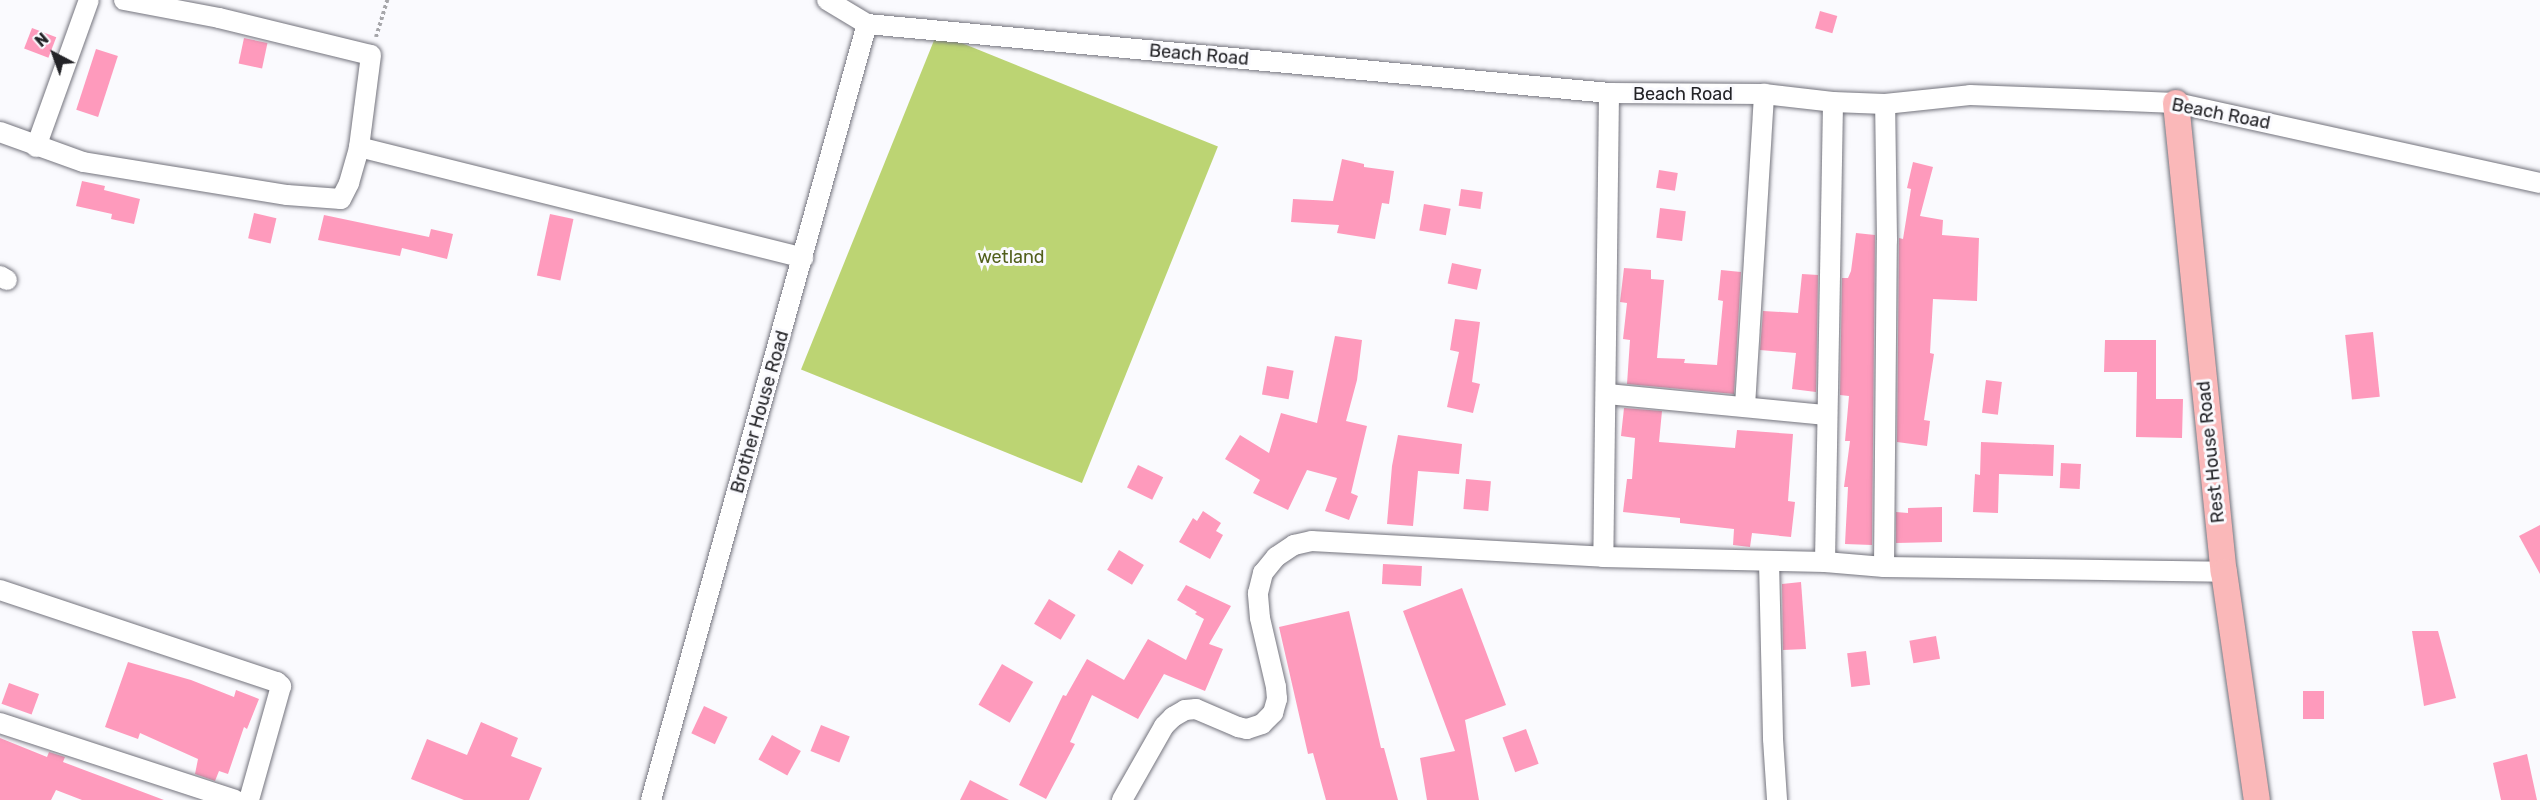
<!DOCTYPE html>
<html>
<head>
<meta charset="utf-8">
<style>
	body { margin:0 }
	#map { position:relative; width:2540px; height:800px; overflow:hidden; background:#fafafe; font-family:Rubik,sans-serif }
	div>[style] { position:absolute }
	.forest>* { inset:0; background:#bcd473; transform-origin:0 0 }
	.building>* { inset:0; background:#fe9abc; transform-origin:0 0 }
	.path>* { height:4px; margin-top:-2px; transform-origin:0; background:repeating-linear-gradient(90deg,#a6a6aa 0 3px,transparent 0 6px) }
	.roads { filter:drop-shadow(0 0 2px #74747d) drop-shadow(0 0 2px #74747d) }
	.minor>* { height:20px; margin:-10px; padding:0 10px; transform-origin:10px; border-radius:10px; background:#fff }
	.major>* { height:26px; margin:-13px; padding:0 13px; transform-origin:13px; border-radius:13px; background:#fab8b9 }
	span { translate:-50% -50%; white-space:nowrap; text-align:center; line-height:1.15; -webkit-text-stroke:6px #fafafe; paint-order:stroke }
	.street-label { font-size:18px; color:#232327 }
	.park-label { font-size:18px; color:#515f1b }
	.north { position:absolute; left:24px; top:24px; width:60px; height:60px; -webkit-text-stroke:4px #fafafe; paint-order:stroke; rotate:319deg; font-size:16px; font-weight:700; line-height:24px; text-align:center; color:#232327 }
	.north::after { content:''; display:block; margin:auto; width:21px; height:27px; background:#232327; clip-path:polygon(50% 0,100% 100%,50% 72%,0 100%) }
</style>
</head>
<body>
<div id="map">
	<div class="forest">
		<div style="left:937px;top:33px;width:303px;height:363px;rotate:22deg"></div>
	</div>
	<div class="building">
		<div style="left:1820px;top:11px;width:18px;height:18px;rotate:16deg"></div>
		<div style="left:32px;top:28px;width:26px;height:22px;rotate:21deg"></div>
		<div style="left:244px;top:38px;width:24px;height:26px;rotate:12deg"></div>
		<div style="left:96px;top:49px;width:23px;height:64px;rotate:18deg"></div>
		<div style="clip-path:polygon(1342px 159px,1364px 164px,1364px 167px,1394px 171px,1389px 204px,1382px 203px,1375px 239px,1337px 233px,1339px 225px,1291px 222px,1293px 199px,1333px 201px)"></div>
		<div style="clip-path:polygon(1913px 162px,1933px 167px,1920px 216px,1943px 220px,1942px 235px,1979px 238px,1977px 301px,1933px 299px,1930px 353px,1934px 354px,1924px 420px,1930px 421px,1927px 446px,1897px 442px,1899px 238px,1903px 239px,1911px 189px,1907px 188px)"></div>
		<div style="left:1659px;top:170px;width:19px;height:18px;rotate:9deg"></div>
		<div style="clip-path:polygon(82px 181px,105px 186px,104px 190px,140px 199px,134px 224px,111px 219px,112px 214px,76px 206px)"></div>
		<div style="left:1461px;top:189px;width:22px;height:17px;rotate:8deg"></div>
		<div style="left:1424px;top:204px;width:27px;height:27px;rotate:10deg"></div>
		<div style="left:1660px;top:208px;width:26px;height:30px;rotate:7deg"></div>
		<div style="left:254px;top:213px;width:23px;height:26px;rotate:13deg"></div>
		<div style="left:550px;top:214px;width:24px;height:63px;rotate:12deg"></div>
		<div style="clip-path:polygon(324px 215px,429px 237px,431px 229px,453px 234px,447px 259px,402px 248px,400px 256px,318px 240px)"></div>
		<div style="clip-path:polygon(1856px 233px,1875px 235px,1872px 545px,1845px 544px,1848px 487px,1844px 487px,1850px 441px,1845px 441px,1849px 396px,1840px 395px,1842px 278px,1848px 278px,1851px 271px)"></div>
		<div style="left:1452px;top:263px;width:30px;height:21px;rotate:12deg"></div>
		<div style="clip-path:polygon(1624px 268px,1651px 270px,1651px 279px,1664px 280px,1657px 358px,1685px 359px,1684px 363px,1717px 365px,1723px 301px,1718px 300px,1721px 270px,1741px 272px,1734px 394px,1627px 384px,1630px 340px,1623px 339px,1627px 303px,1620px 302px)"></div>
		<div style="clip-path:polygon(1802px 274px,1818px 275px,1816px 392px,1792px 389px,1796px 353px,1760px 350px,1763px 311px,1798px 313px)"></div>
		<div style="clip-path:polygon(1455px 319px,1480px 322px,1472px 382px,1480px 384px,1473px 413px,1447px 407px,1459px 352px,1450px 350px)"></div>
		<div style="left:2373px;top:332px;width:65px;height:28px;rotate:84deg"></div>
		<div style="clip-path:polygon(1335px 336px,1362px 340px,1357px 380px,1346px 421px,1367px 426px,1351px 493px,1358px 496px,1349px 520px,1325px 511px,1337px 478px,1307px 470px,1288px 510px,1253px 493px,1260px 480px,1225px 459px,1240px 435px,1269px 453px,1281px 413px,1317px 423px)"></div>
		<div style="clip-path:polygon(2105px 340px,2156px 340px,2156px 399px,2183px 399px,2182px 438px,2136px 437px,2137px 372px,2104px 372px)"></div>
		<div style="left:1267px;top:366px;width:27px;height:29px;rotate:10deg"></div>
		<div style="left:1986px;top:380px;width:16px;height:33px;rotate:7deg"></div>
		<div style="clip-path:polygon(1624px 408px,1662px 411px,1659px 442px,1735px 448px,1737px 430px,1793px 434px,1788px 501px,1795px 502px,1791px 537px,1752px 533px,1750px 547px,1733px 545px,1734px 529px,1680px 523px,1680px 518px,1623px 512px,1627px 479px,1632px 479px,1635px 438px,1621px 436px)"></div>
		<div style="clip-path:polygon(1398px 435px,1462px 444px,1459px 474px,1418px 471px,1413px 526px,1387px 524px,1392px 466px)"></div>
		<div style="clip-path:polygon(1981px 442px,2054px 445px,2053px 476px,1999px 474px,1998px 513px,1973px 512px,1975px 474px,1980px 475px)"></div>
		<div style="left:2061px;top:463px;width:20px;height:25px;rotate:3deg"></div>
		<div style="left:1138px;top:465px;width:28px;height:25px;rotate:26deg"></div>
		<div style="left:1466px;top:479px;width:25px;height:30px;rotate:5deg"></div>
		<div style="clip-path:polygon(1942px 507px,1942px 542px,1896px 543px,1896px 512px,1908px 513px,1908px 508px)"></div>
		<div style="clip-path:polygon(1203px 511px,1221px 523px,1216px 531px,1223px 535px,1210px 559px,1179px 542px,1193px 518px,1197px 521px)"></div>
		<div style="clip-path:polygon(2540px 525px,2540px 574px,2519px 536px)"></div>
		<div style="left:1119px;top:550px;width:29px;height:23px;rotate:31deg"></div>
		<div style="left:1383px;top:564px;width:39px;height:20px;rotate:3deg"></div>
		<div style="clip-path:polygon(1801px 582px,1806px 649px,1783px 650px,1782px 584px)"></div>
		<div style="clip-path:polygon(1186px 585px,1231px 606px,1209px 644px,1223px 649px,1205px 691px,1164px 674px,1138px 719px,1092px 695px,1070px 742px,1075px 744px,1046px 799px,1019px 785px,1063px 695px,1066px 696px,1087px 659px,1124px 680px,1148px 639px,1186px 660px,1204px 619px,1195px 614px,1197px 612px,1177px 600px)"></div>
		<div style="clip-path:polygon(1462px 588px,1506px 705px,1465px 720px,1479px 800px,1427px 800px,1420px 758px,1455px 751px,1403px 611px)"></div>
		<div style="left:1049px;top:599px;width:31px;height:29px;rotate:31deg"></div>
		<div style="clip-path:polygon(1349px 611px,1381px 748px,1384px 748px,1398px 800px,1326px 800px,1313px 753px,1308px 754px,1279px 627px)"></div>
		<div style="clip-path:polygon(2412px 631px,2438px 631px,2456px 698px,2424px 706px)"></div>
		<div style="left:1936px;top:636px;width:23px;height:27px;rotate:80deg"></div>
		<div style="left:1866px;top:651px;width:34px;height:19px;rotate:83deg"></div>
		<div style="clip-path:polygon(128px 662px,191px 680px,234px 697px,236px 690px,259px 699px,247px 729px,244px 727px,228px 774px,219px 771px,215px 781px,195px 774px,198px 759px,140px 733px,138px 739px,105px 727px)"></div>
		<div style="left:1002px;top:664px;width:36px;height:47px;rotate:30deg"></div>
		<div style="left:9px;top:683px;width:32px;height:22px;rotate:20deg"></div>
		<div style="left:2303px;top:691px;width:21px;height:28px"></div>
		<div style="left:704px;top:706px;width:26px;height:30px;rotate:25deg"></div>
		<div style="clip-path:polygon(481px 722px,518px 738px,511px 756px,542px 768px,529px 800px,464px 800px,411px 779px,427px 739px,467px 755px)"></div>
		<div style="left:821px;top:725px;width:31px;height:28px;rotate:22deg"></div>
		<div style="left:1526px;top:729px;width:37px;height:25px;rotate:70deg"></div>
		<div style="left:772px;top:735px;width:33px;height:28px;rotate:29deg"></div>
		<div style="clip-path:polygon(0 738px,47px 757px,49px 752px,65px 757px,63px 762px,164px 800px,82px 800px,56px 790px,51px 800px,0 800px)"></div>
		<div style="clip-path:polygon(2527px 754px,2537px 800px,2501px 800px,2493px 763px)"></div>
		<div style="clip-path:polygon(970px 780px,1009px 800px,960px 800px)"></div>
	</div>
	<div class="path">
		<div style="left:376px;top:37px;width:39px;rotate:-73deg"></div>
	</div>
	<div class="roads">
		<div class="minor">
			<div style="left:124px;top:0;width:97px;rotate:10.7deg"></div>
			<div style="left:219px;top:18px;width:156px;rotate:13.7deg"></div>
			<div style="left:371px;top:55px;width:93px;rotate:97.4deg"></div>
			<div style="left:827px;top:0;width:47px;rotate:31deg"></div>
			<div style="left:867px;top:24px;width:745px;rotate:5.31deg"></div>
			<div style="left:1609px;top:93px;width:155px;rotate:0.4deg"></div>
			<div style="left:1764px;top:94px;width:69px;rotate:6.6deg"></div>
			<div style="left:1833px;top:102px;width:52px;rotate:2.2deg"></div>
			<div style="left:1885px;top:104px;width:85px;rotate:-6deg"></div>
			<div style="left:1970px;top:95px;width:206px;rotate:2.2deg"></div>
			<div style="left:2176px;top:103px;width:373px;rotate:12.4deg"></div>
			<div style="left:1609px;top:93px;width:464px;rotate:90.7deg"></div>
			<div style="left:1603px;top:557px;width:222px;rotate:1.3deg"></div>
			<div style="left:1825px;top:562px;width:59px;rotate:4.8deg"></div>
			<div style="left:1884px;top:567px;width:340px;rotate:0.8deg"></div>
			<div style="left:0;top:132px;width:88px;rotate:19.9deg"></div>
			<div style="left:83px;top:162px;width:207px;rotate:9.2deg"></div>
			<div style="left:287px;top:195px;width:54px;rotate:4.2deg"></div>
			<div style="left:341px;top:199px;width:18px;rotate:-63deg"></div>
			<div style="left:349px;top:183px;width:37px;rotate:-74deg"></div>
			<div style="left:359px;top:147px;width:458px;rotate:14deg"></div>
			<div style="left:36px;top:147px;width:156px;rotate:-70.2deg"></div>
			<div style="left:0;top:276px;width:8px;rotate:30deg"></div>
			<div style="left:1607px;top:394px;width:221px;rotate:5.5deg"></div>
			<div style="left:1745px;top:406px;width:313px;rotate:-86.5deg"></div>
			<div style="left:1769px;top:561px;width:178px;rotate:88.7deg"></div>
			<div style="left:1773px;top:739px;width:61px;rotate:86.2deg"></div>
			<div style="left:1825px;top:562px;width:460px;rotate:-89deg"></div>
			<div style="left:1884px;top:567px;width:327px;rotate:-89.5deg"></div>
			<div style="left:1887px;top:240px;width:136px;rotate:-90.8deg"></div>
			<div style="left:0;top:590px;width:292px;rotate:18.4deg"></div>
			<div style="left:277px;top:682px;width:6px;rotate:45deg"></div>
			<div style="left:281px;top:686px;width:118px;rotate:105.7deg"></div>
			<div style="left:0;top:723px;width:247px;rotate:18.1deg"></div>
			<div style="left:651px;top:800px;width:806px;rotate:-74.45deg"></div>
			<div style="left:1122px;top:800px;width:85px;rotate:-60.4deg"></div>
			<div style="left:1164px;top:726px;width:13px;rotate:-45deg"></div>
			<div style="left:1173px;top:717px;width:14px;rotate:-30deg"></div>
			<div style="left:1185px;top:710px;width:11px;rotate:-5deg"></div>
			<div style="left:1196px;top:709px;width:46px;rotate:23.2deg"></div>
			<div style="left:1238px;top:727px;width:9px;rotate:13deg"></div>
			<div style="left:1247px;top:729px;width:16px;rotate:-18deg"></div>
			<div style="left:1262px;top:724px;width:16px;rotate:-45deg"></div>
			<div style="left:1273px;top:713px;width:15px;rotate:-74deg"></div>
			<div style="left:1277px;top:699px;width:12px;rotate:-95deg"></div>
			<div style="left:1276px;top:687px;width:71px;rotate:-103.1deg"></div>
			<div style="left:1260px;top:618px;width:25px;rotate:-95deg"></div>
			<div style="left:1258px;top:593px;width:21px;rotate:-76deg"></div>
			<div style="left:1263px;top:573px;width:21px;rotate:-51deg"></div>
			<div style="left:1276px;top:557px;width:22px;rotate:-34deg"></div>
			<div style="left:1294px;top:545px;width:18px;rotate:-13deg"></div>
			<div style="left:1312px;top:541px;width:291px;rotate:3.1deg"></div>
		</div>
		<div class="major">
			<div style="left:2176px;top:103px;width:471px;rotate:84.2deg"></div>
			<div style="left:2224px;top:572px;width:230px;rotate:81.8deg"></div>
		</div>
	</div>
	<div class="street-label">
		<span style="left:1199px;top:55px;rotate:5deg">Beach Road</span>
		<span style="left:1683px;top:94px">Beach Road</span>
		<span style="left:2221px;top:114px;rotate:11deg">Beach Road</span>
		<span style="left:760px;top:412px;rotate:-74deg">Brother House Road</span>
		<span style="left:2211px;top:452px;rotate:-96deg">Rest House Road</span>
	</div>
	<div class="park-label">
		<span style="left:1011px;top:257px">wetland</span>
	</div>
	<div class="north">N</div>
</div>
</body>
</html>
